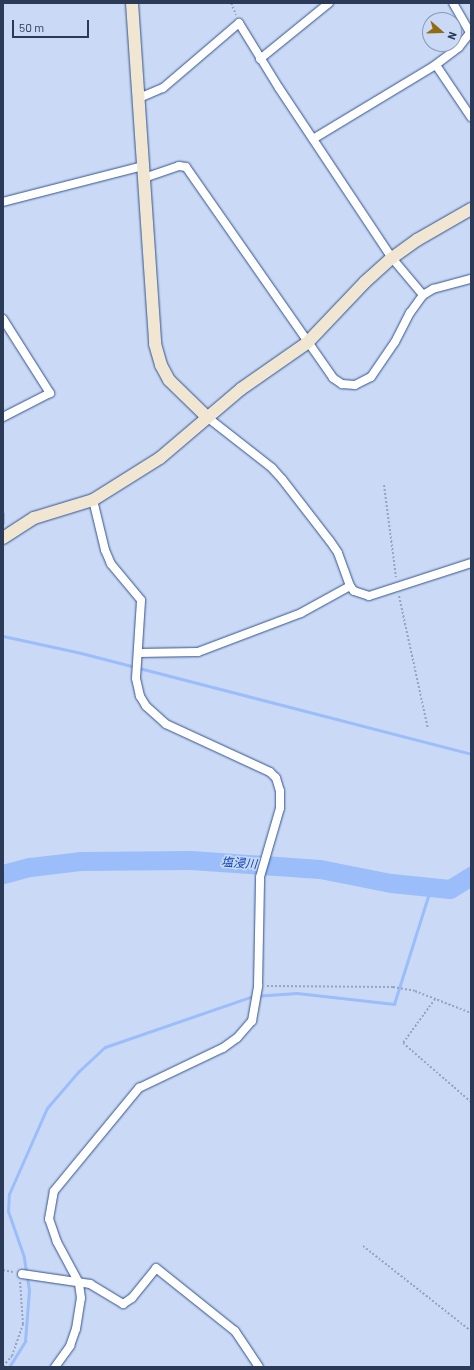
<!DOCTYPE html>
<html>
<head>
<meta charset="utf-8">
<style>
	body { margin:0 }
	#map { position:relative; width:474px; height:1370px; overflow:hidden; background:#cadaf6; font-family:Barlow,"Noto Sans JP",sans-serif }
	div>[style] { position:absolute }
	.stream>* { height:3px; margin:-1.5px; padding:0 1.5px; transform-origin:1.5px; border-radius:1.5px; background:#9bbdfa }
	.river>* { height:19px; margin:-9.5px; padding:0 9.5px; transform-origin:9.5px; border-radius:9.5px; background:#9bbdfa }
	.path>* { height:2px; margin-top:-1px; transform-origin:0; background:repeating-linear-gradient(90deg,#95a5c1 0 2px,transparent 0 4px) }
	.roads { filter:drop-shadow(0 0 1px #33528f) drop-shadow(0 0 1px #33528f) }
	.street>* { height:8px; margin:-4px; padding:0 4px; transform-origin:4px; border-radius:4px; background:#fff }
	.secondary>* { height:12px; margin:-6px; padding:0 6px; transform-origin:6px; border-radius:6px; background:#f0e6d1 }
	span { translate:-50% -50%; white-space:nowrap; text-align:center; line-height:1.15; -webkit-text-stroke:3px #cadaf6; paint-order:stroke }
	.water-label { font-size:12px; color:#0e45b8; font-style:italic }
	.frame { position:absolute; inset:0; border:4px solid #2b3a56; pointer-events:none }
	.north { position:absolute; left:422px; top:12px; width:40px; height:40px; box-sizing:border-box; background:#cadaf6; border:1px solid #8a9ab6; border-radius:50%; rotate:110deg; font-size:11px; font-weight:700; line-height:16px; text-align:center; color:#2b3a56 }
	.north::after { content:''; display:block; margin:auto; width:14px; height:18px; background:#926c14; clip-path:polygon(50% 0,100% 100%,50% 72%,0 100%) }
	.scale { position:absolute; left:12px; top:20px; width:77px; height:18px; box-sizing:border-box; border:2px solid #2b3a56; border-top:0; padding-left:5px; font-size:12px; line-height:14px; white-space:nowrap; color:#2b3a56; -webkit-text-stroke:3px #cadaf6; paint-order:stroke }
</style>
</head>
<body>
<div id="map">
	<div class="stream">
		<div style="left:3px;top:513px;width:10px;rotate:90deg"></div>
		<div style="left:3px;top:636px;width:80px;rotate:12.3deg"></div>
		<div style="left:81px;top:653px;width:403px;rotate:14.5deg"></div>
		<div style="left:9px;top:1367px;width:31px;rotate:-58deg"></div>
		<div style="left:25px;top:1341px;width:51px;rotate:-85.5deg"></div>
		<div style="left:29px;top:1290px;width:33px;rotate:-99deg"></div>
		<div style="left:24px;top:1257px;width:49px;rotate:-109.2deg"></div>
		<div style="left:8px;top:1211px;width:17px;rotate:-87deg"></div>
		<div style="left:9px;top:1194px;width:94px;rotate:-66.2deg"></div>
		<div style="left:47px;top:1108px;width:48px;rotate:-49.3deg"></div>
		<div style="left:78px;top:1072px;width:37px;rotate:-43deg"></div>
		<div style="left:105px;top:1047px;width:157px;rotate:-19deg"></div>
		<div style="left:253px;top:996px;width:44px;rotate:-3.9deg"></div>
		<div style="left:297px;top:993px;width:98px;rotate:6.5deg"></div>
		<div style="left:394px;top:1004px;width:123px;rotate:-72.5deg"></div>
	</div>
	<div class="river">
		<div style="left:3px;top:874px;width:28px;rotate:-15deg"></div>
		<div style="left:30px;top:867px;width:50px;rotate:-6.8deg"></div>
		<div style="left:80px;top:861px;width:111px;rotate:-0.5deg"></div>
		<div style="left:191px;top:860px;width:129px;rotate:4deg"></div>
		<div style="left:320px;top:869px;width:72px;rotate:11.2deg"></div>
		<div style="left:391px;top:883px;width:59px;rotate:5.8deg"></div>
		<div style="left:450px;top:889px;width:25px;rotate:-32deg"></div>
	</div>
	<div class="path">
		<div style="left:231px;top:3px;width:13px;rotate:67deg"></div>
		<div style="left:384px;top:485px;width:93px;rotate:82.6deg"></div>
		<div style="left:399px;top:596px;width:136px;rotate:77.7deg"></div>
		<div style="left:267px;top:986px;width:126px;rotate:0.5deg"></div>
		<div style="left:393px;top:987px;width:22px;rotate:10deg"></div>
		<div style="left:415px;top:991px;width:60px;rotate:21.4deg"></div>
		<div style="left:435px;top:999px;width:54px;rotate:126deg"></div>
		<div style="left:403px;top:1043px;width:90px;rotate:40.9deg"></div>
		<div style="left:363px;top:1246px;width:137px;rotate:38.2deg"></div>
		<div style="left:3px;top:1270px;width:10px;rotate:11deg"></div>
		<div style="left:3px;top:1366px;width:13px;rotate:-48deg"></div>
		<div style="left:12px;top:1356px;width:34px;rotate:-71deg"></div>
		<div style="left:23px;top:1324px;width:43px;rotate:-94deg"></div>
	</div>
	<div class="roads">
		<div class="street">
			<div style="left:453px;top:3px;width:36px;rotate:60deg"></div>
			<div style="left:260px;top:59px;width:89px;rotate:-39.1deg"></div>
			<div style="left:436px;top:65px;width:63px;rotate:56.1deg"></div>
			<div style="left:139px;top:98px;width:26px;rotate:-23deg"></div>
			<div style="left:163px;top:88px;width:100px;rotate:-40.5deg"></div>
			<div style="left:239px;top:23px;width:76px;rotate:58.4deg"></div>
			<div style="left:279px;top:88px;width:204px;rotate:56.4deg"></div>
			<div style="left:392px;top:258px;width:48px;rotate:50deg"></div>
			<div style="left:423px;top:295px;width:12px;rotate:-31deg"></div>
			<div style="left:433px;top:289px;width:39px;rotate:-15deg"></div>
			<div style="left:313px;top:139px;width:141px;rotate:-31.1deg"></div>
			<div style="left:434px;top:66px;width:31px;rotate:-37deg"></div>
			<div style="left:459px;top:47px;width:18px;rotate:-52deg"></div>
			<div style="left:144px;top:178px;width:37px;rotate:-19deg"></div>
			<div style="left:179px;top:166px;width:7px;rotate:8deg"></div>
			<div style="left:186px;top:167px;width:257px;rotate:55.1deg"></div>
			<div style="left:333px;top:378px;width:11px;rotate:34deg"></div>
			<div style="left:342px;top:384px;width:13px;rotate:4deg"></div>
			<div style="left:355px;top:385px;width:18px;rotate:-27deg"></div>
			<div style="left:371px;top:377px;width:42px;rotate:-55.6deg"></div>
			<div style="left:395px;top:342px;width:33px;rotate:-63deg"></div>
			<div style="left:410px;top:313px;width:22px;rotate:-54deg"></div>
			<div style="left:3px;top:202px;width:145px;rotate:-14.4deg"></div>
			<div style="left:3px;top:319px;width:88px;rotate:57.6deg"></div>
			<div style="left:50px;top:393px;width:53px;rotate:152.9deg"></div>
			<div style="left:207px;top:417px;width:83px;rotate:38.1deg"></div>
			<div style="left:272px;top:468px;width:15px;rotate:48deg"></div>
			<div style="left:282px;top:479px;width:78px;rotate:52.3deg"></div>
			<div style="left:330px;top:541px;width:14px;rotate:56deg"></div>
			<div style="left:338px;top:553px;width:35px;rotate:70deg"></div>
			<div style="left:350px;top:586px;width:6px;rotate:51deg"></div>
			<div style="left:354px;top:591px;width:16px;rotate:18deg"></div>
			<div style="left:369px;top:596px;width:107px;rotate:-17.9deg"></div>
			<div style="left:138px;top:653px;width:60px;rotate:-1deg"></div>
			<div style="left:198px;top:652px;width:110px;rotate:-20.7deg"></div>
			<div style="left:301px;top:613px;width:56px;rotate:-28.9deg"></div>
			<div style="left:22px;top:1274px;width:69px;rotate:8.4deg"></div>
			<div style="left:90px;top:1284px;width:39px;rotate:31deg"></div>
			<div style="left:123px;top:1304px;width:11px;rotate:-34deg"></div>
			<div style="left:132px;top:1298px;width:38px;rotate:-51deg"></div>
			<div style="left:156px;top:1268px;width:101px;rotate:38.6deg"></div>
			<div style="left:235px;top:1331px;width:43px;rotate:56.3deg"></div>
			<div style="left:55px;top:1367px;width:26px;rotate:-54deg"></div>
			<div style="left:70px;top:1346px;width:18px;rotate:-71deg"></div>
			<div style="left:76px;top:1329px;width:31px;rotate:-81deg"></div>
			<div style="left:81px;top:1298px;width:15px;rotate:-98deg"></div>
			<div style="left:79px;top:1283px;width:47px;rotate:-118.2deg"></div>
			<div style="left:57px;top:1242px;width:24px;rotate:-109deg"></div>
			<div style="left:49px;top:1219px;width:28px;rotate:-80deg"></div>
			<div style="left:54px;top:1191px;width:134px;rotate:-50.5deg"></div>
			<div style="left:139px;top:1088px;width:93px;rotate:-25.5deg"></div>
			<div style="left:223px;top:1048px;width:17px;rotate:-36deg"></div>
			<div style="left:237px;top:1038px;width:23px;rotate:-49deg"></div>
			<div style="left:252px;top:1021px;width:36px;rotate:-80deg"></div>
			<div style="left:258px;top:986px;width:109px;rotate:-88.9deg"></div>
			<div style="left:260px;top:877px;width:72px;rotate:-73.8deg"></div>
			<div style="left:280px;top:808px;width:17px;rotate:-90deg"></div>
			<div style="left:280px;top:791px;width:14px;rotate:-107deg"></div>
			<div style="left:276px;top:778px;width:8px;rotate:-135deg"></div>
			<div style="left:270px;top:772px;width:115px;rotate:-155.2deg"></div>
			<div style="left:166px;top:724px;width:27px;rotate:-138deg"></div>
			<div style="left:146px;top:706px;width:12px;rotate:-121deg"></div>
			<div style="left:140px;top:696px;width:18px;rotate:-103deg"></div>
			<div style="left:136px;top:678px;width:78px;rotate:-86.3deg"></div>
			<div style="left:141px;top:600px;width:47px;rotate:-129.8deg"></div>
			<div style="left:111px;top:564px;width:15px;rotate:-113deg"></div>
			<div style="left:105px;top:550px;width:51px;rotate:-103.5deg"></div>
		</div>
		<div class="secondary">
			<div style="left:132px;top:3px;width:342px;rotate:86.1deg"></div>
			<div style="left:155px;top:344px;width:22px;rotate:74deg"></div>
			<div style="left:161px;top:365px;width:17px;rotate:62deg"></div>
			<div style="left:169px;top:380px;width:53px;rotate:44.2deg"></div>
			<div style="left:3px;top:538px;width:37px;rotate:-33deg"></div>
			<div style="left:34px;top:518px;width:62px;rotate:-17deg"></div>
			<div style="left:93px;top:500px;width:79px;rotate:-32.1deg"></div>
			<div style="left:160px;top:458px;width:106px;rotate:-40.4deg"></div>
			<div style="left:241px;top:389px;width:80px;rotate:-34.9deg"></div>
			<div style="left:307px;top:343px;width:84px;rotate:-46.4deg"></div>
			<div style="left:365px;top:282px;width:36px;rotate:-42deg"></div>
			<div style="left:392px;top:258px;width:31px;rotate:-36deg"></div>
			<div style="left:417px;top:240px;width:62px;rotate:-29.9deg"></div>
		</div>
	</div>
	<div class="water-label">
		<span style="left:239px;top:863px;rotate:4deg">塩浸川</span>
	</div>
	<div class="frame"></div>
	<div class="north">N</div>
	<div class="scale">50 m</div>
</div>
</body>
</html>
